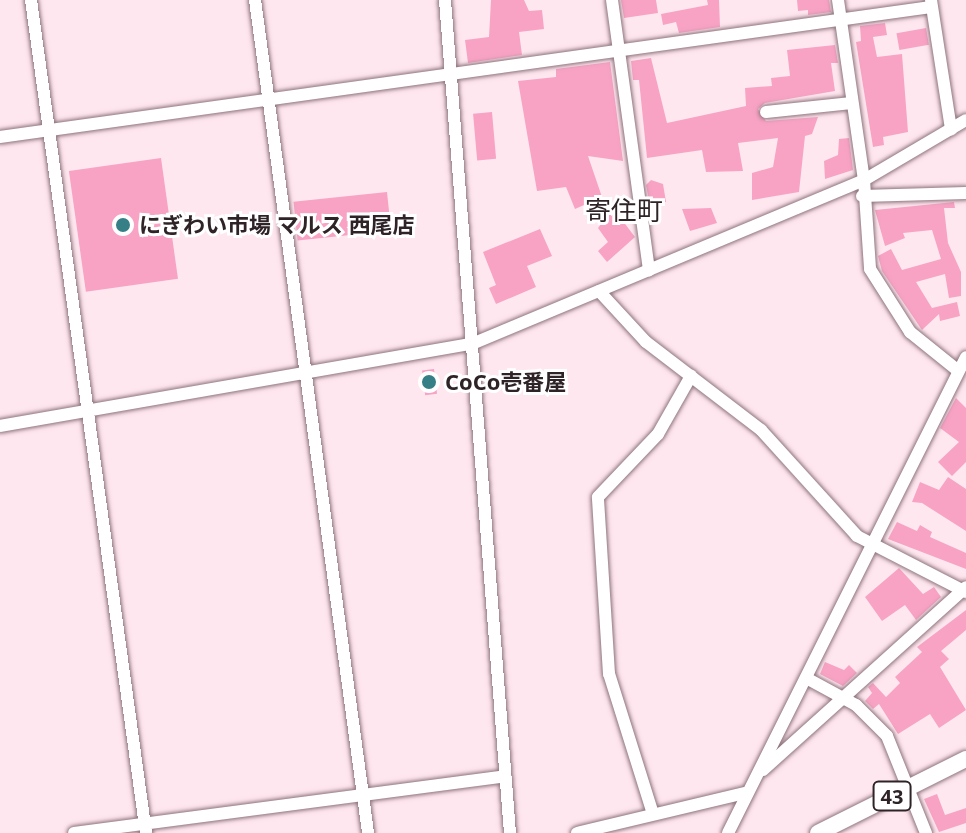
<!DOCTYPE html>
<html>
<head>
<meta charset="utf-8">
<style>
	body { margin:0 }
	#map { position:relative; width:966px; height:833px; overflow:hidden; background:#ffe7ef; font-family:"Open Sans","Noto Sans JP",sans-serif }
	div>[style] { position:absolute }
	.building>* { inset:0; background:#f8a3c4; transform-origin:0 0 }
	.roads { filter:drop-shadow(0 0 2px #8e737d) drop-shadow(0 0 2px #8e737d) }
	.minor>* { height:12px; margin:-6px; padding:0 6px; transform-origin:6px; border-radius:6px; background:#fff }
	.major>* { height:16px; margin:-8px; padding:0 8px; transform-origin:8px; border-radius:8px; background:#fff }
	.dots>* { width:22px; height:22px; translate:-50% -50%; box-sizing:border-box; border:4px solid #fff; border-radius:50% }
	span { translate:-50% -50%; white-space:nowrap; text-align:center; line-height:1.15; -webkit-text-stroke:6px #fff; paint-order:stroke }
	.shield-label span { padding:2px 6px; background:#fff; border:2px solid; border-radius:6px; -webkit-text-stroke-width:0 }
	.shield-label { font-size:20px; color:#2e2327; font-weight:700 }
	.poi-label { font-size:22px; color:#2e2327; font-weight:700 }
	.left { translate:0 -50%; text-align:left }
	.quarter-label { font-size:26px; color:#2e2327 }
</style>
</head>
<body>
<div id="map">
	<div class="building">
		<div style="clip-path:polygon(491px 0,524px 0,529px 11px,542px 10px,544px 29px,519px 32px,522px 55px,468px 63px,465px 40px,489px 37px)"></div>
		<div style="clip-path:polygon(621px 0,656px 0,658px 13px,624px 18px)"></div>
		<div style="clip-path:polygon(707px 0,719px 0,720px 27px,679px 33px,676px 22px,663px 25px,661px 14px,708px 5px)"></div>
		<div style="clip-path:polygon(797px 0,829px 0,831px 12px,808px 15px,808px 10px,798px 11px)"></div>
		<div style="clip-path:polygon(885px 23px,887px 35px,873px 37px,877px 57px,902px 54px,908px 132px,883px 137px,884px 145px,873px 147px,856px 42px,861px 41px,860px 26px)"></div>
		<div style="left:926px;top:28px;width:17px;height:30px;rotate:80deg"></div>
		<div style="clip-path:polygon(835px 45px,838px 63px,831px 63px,835px 91px,765px 103px,758px 109px,766px 121px,818px 117px,812px 134px,805px 136px,799px 192px,752px 200px,752px 173px,773px 167px,778px 138px,738px 143px,743px 171px,706px 172px,702px 150px,647px 158px,639px 80px,633px 80px,631px 61px,651px 58px,667px 123px,746px 106px,745px 88px,772px 86px,771px 78px,790px 76px,787px 50px)"></div>
		<div style="clip-path:polygon(610px 62px,623px 161px,588px 156px,602px 197px,575px 209px,566px 187px,537px 191px,518px 81px,556px 77px,556px 69px)"></div>
		<div style="left:492px;top:112px;width:47px;height:19px;rotate:85deg"></div>
		<div style="clip-path:polygon(849px 138px,853px 170px,825px 179px,824px 161px,838px 155px,839px 139px)"></div>
		<div style="left:161px;top:158px;width:122px;height:93px;rotate:82deg"></div>
		<div style="clip-path:polygon(651px 180px,663px 184px,666px 202px,650px 205px,646px 185px)"></div>
		<div style="left:387px;top:192px;width:39px;height:94px;rotate:84deg"></div>
		<div style="clip-path:polygon(954px 202px,955px 208px,944px 208px,948px 243px,961px 272px,961px 296px,949px 298px,945px 274px,916px 282px,932px 308px,957px 302px,960px 316px,940px 321px,939px 314px,922px 330px,882px 271px,878px 256px,891px 249px,902px 270px,941px 259px,932px 230px,903px 233px,905px 238px,885px 246px,875px 210px)"></div>
		<div style="clip-path:polygon(613px 208px,635px 237px,607px 262px,598px 251px,608px 242px,598px 228px)"></div>
		<div style="clip-path:polygon(711px 208px,717px 223px,690px 231px,682px 209px)"></div>
		<div style="clip-path:polygon(540px 229px,552px 256px,527px 266px,536px 287px,496px 304px,489px 288px,496px 285px,483px 252px)"></div>
		<div style="left:434px;top:369px;width:25px;height:12px;rotate:83deg"></div>
		<div style="clip-path:polygon(956px 398px,966px 408px,966px 462px,952px 476px,938px 462px,959px 442px,940px 428px)"></div>
		<div style="clip-path:polygon(948px 477px,966px 489px,966px 531px,922px 503px,912px 502px,920px 482px,939px 490px)"></div>
		<div style="clip-path:polygon(897px 522px,917px 531px,920px 525px,932px 532px,930px 537px,966px 553px,966px 569px,888px 539px)"></div>
		<div style="clip-path:polygon(899px 568px,923px 594px,934px 587px,941px 597px,916px 620px,905px 605px,882px 621px,865px 597px)"></div>
		<div style="clip-path:polygon(966px 610px,966px 630px,941px 651px,949px 659px,940px 667px,966px 710px,939px 728px,930px 714px,898px 734px,879px 704px,873px 709px,865px 701px,872px 693px,868px 687px,873px 683px,886px 697px,900px 683px,895px 677px,922px 652px,917px 647px)"></div>
		<div style="clip-path:polygon(825px 662px,844px 670px,849px 665px,857px 673px,843px 686px,820px 674px)"></div>
		<div style="clip-path:polygon(937px 794px,945px 815px,966px 808px,966px 823px,939px 832px,924px 799px)"></div>
	</div>
	<div class="roads">
		<div class="minor">
			<div style="left:31px;top:0;width:841px;rotate:82.14deg"></div>
			<div style="left:255px;top:0;width:841px;rotate:82.27deg"></div>
			<div style="left:445px;top:0;width:836px;rotate:85.54deg"></div>
			<div style="left:612px;top:0;width:273px;rotate:82.2deg"></div>
			<div style="left:838px;top:0;width:182px;rotate:81.8deg"></div>
			<div style="left:864px;top:180px;width:89px;rotate:86.1deg"></div>
			<div style="left:870px;top:269px;width:75px;rotate:57.6deg"></div>
			<div style="left:910px;top:332px;width:59px;rotate:38.8deg"></div>
			<div style="left:931px;top:0;width:131px;rotate:81.2deg"></div>
			<div style="left:766px;top:112px;width:86px;rotate:-6deg"></div>
			<div style="left:0;top:137px;width:940px;rotate:-7.95deg"></div>
			<div style="left:862px;top:196px;width:104px;rotate:-1.7deg"></div>
			<div style="left:599px;top:291px;width:69px;rotate:47.3deg"></div>
			<div style="left:646px;top:342px;width:145px;rotate:37.4deg"></div>
			<div style="left:761px;top:430px;width:143px;rotate:47.8deg"></div>
			<div style="left:857px;top:536px;width:123px;rotate:27.2deg"></div>
			<div style="left:0;top:426px;width:479px;rotate:-9.9deg"></div>
			<div style="left:472px;top:344px;width:425px;rotate:-22.7deg"></div>
			<div style="left:864px;top:180px;width:118px;rotate:-30.5deg"></div>
			<div style="left:808px;top:679px;width:55px;rotate:28.4deg"></div>
			<div style="left:856px;top:705px;width:44px;rotate:45deg"></div>
			<div style="left:887px;top:736px;width:105px;rotate:68.1deg"></div>
			<div style="left:763px;top:770px;width:273px;rotate:-42deg"></div>
			<div style="left:653px;top:814px;width:147px;rotate:-107.4deg"></div>
			<div style="left:609px;top:674px;width:177px;rotate:-93.6deg"></div>
			<div style="left:598px;top:497px;width:87px;rotate:-46.4deg"></div>
			<div style="left:658px;top:434px;width:67px;rotate:-60.4deg"></div>
			<div style="left:74px;top:833px;width:435px;rotate:-7.5deg"></div>
			<div style="left:577px;top:833px;width:173px;rotate:-13.4deg"></div>
			<div style="left:728px;top:833px;width:532px;rotate:-63.43deg"></div>
		</div>
		<div class="major">
			<div style="left:818px;top:833px;width:165px;rotate:-26.6deg"></div>
		</div>
	</div>
	<div class="dots">
		<div style="left:123px;top:225px;background:#377f87"></div>
		<div style="left:429px;top:382px;background:#377f87"></div>
	</div>
	<div class="shield-label">
		<span style="left:892px;top:796px">43</span>
	</div>
	<div class="poi-label">
		<span class="left" style="left:139px;top:225px">にぎわい市場 マルス 西尾店</span>
		<span class="left" style="left:445px;top:382px">CoCo壱番屋</span>
	</div>
	<div class="quarter-label">
		<span style="left:624px;top:211px">寄住町</span>
	</div>
</div>
</body>
</html>
